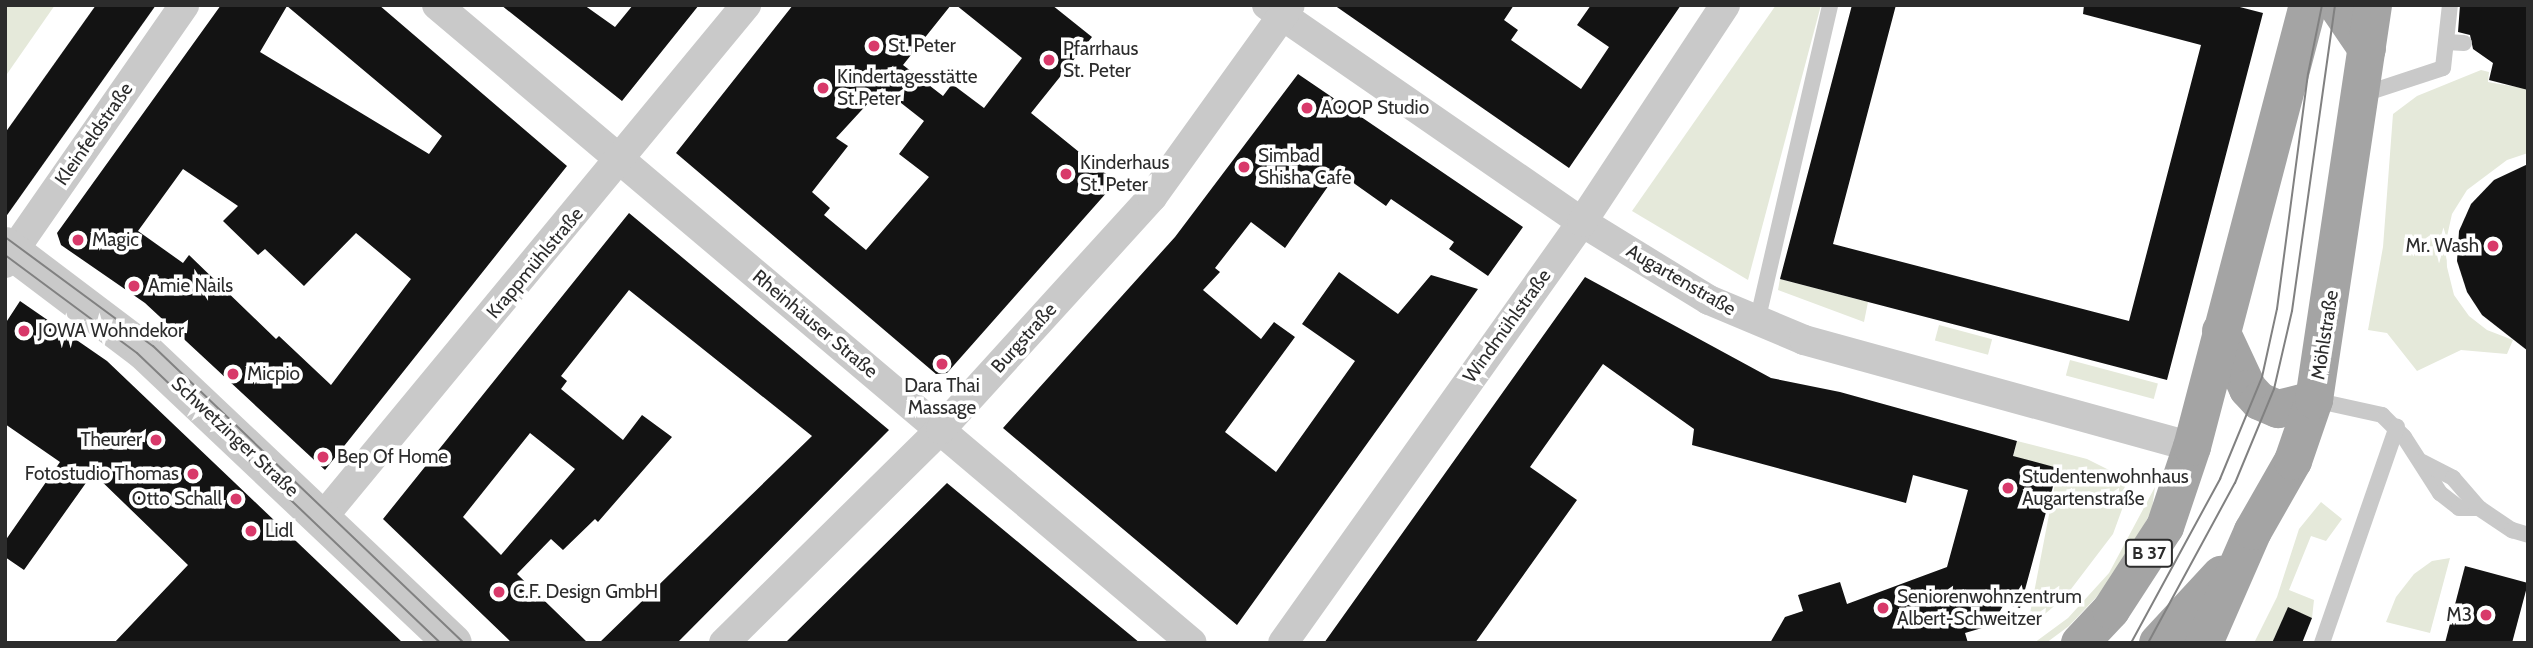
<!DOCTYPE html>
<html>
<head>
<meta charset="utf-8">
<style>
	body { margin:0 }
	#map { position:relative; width:2533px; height:648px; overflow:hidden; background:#fff; font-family:Cabin,sans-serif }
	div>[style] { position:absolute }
	.green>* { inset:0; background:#e5e9da; transform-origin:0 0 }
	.building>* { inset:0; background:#131313 }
	.service>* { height:16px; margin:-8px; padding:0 8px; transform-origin:8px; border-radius:8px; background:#c9c9c9 }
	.minor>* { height:30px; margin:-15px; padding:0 15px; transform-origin:15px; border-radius:15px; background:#c9c9c9 }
	.tertiary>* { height:38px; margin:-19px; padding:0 19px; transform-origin:19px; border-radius:19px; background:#c9c9c9 }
	.primary>* { height:38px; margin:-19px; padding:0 19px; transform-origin:19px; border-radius:19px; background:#a4a4a4 }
	.tram>* { height:2px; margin:-1px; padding:0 1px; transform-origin:1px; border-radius:1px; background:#818181 }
	.dots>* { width:19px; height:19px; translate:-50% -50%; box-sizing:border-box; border:4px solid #fff; border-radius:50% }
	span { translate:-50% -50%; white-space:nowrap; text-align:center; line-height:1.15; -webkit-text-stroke:7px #fff; paint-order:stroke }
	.shield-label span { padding:2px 5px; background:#fff; border:2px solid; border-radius:5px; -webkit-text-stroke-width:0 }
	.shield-label { font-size:18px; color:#2c2c2c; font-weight:700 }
	.poi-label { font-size:19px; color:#2c2c2c }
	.left { translate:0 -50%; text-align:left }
	.right { translate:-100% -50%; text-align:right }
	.street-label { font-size:19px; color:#2c2c2c }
	.frame { position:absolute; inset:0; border:7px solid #2c2c2c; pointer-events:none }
</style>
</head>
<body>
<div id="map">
	<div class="green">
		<div style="clip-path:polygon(5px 5px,55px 5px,7px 74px,5px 73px)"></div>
		<div style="clip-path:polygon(1776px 5px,1821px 5px,1748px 280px,1632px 211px)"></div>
		<div style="clip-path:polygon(2481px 70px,2489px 72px,2488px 82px,2528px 89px,2528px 153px,2507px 160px,2467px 190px,2452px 214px,2446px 241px,2447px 267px,2454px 295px,2469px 316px,2487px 330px,2513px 340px,2507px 354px,2461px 350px,2417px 371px,2387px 333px,2368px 330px,2383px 247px,2393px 114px,2417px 96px)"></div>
		<div style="clip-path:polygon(1780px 279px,1868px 302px,1864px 322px,1778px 290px)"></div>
		<div style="left:1939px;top:325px;width:55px;height:16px;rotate:15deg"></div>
		<div style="left:2070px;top:360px;width:91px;height:16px;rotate:15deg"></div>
		<div style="clip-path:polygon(2017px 441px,2087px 459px,2125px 478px,2124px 504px,2113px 534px,2065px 597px,2027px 629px,2058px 468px,2013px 457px)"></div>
		<div style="clip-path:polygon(2155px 487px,2152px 509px,2134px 546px,2103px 590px,2069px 626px,2046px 643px,2034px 643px,2068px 618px,2109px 573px)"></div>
		<div style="clip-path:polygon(2321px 502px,2342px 519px,2326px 541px,2311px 536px,2289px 590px,2314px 600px,2312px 618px,2288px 608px,2272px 643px,2254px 643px,2277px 597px,2299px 529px)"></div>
		<div style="clip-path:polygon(2450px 558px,2430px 633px,2386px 622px,2396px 597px,2414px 574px,2432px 561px)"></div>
	</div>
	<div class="building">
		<div style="clip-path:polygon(96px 5px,156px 5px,5px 218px,5px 133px)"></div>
		<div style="clip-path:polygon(evenodd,221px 5px,379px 5px,567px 166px,325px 470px,145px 303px,61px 245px,57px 233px,221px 5px,287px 6px,442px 136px,429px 154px,260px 52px,287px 6px,221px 5px,183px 169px,238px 206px,223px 221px,258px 255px,265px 249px,304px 286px,356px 233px,411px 279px,331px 385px,279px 336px,276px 339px,189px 255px,183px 263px,138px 231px,183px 169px)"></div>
		<div style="clip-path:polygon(501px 5px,584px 5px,615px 27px,633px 5px,699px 5px,622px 101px)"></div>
		<div style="clip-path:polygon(evenodd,793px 5px,951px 5px,903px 65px,943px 96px,952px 84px,984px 108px,1022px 58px,956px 5px,1052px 5px,1092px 37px,1031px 113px,1116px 182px,947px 373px,936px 374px,676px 153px,793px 5px,882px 88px,924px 121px,899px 154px,929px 177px,866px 250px,824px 215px,830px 208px,812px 192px,848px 146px,836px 138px,882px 88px)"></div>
		<div style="clip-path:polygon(1334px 5px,1514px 5px,1504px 20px,1518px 30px,1511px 40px,1581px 89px,1609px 47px,1577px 25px,1591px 5px,1681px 5px,1569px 168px)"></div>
		<div style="clip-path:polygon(1852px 5px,1896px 5px,1833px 244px,2129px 321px,2201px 45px,2083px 14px,2084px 5px,2232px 5px,2263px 13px,2167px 380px,1780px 279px)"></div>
		<div style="clip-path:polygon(2460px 5px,2528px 5px,2528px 90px,2489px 80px,2493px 63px,2473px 49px,2470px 35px,2458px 32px)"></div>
		<div style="clip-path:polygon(1298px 74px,1523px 227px,1488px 276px,1449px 249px,1454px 242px,1391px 199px,1386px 206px,1338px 172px,1285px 248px,1251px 222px,1215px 268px,1220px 272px,1203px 290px,1261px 339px,1274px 322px,1295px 337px,1225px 432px,1276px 472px,1355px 361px,1302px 324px,1339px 272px,1398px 314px,1431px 275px,1478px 289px,1237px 625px,1003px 428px,1175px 237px)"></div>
		<div style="clip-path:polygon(2528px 164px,2528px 351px,2482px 315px,2467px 292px,2457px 261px,2459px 231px,2471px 204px,2494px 180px)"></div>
		<div style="clip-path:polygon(evenodd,629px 213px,889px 430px,677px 643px,599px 643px,812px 436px,629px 290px,561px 376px,567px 381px,561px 389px,623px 440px,642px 415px,672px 437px,598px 522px,595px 519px,563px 550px,551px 539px,517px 574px,588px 643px,512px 643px,383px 519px,629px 213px,530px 433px,575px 469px,501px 555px,463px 517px,530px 433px)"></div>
		<div style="clip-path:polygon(1585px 277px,1771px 378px,1840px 392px,2017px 441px,2013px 456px,2058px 468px,2020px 608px,2004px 604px,1992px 625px,1965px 633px,1968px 643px,1770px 643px,1785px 617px,1803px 611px,1798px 595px,1840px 582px,1847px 604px,1947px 567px,1968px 490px,1913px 475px,1906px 503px,1692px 445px,1694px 429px,1603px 364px,1530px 467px,1577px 500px,1475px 643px,1324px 643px)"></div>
		<div style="clip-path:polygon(20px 301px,107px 361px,403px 643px,114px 643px,188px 565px,93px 473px,24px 570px,5px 557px,5px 541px,60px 462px,5px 424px,5px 324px)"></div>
		<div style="clip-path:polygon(947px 483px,1065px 581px,1140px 643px,785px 643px)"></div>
		<div style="clip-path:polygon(2465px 566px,2528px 583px,2512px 643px,2445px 643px)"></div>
		<div style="clip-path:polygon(2288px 607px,2312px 618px,2302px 643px,2272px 643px)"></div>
	</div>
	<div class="service">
		<div style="left:2446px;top:42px;width:18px;rotate:3deg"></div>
		<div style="left:2361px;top:95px;width:86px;rotate:-18.2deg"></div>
		<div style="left:2443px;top:68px;width:63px;rotate:-83.7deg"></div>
		<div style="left:1757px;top:322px;width:325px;rotate:-77deg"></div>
		<div style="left:2314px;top:400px;width:70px;rotate:12.4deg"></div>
		<div style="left:2382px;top:415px;width:31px;rotate:45deg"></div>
		<div style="left:2404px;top:437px;width:67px;rotate:57.3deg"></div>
		<div style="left:2440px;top:493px;width:24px;rotate:38deg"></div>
		<div style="left:2459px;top:508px;width:20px"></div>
		<div style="left:2422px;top:462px;width:35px;rotate:27deg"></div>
		<div style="left:2453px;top:478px;width:40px;rotate:49deg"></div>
		<div style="left:2479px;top:508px;width:40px;rotate:34deg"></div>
		<div style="left:2512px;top:530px;width:17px;rotate:17deg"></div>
		<div style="left:2322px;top:643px;width:229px;rotate:-70.9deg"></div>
	</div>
	<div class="minor">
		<div style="left:437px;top:5px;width:988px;rotate:40.2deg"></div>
		<div style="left:1267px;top:5px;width:383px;rotate:34.6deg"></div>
		<div style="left:1582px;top:222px;width:149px;rotate:31.6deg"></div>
		<div style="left:1709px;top:300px;width:103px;rotate:22.8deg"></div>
		<div style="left:1804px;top:340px;width:402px;rotate:15.4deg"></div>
		<div style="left:5px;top:263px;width:314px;rotate:-55.2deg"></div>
		<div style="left:322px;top:518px;width:666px;rotate:-50.43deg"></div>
		<div style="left:724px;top:643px;width:305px;rotate:-44.6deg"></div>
		<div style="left:941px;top:429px;width:314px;rotate:-47.7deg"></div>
		<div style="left:1152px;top:197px;width:236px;rotate:-54.3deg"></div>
		<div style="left:1283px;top:643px;width:516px;rotate:-54.62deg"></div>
		<div style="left:1582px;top:222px;width:260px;rotate:-56.6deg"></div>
	</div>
	<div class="tertiary">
		<div style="left:5px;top:246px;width:174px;rotate:37.1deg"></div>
		<div style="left:144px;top:351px;width:425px;rotate:43.4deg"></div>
	</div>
	<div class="primary">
		<div style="left:2337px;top:5px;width:53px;rotate:55.7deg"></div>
		<div style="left:2221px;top:331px;width:64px;rotate:65deg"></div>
		<div style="left:2248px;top:389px;width:16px;rotate:47deg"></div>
		<div style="left:2259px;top:401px;width:21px;rotate:23deg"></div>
		<div style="left:2278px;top:409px;width:37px;rotate:-14deg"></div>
		<div style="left:2080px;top:643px;width:45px;rotate:-46.8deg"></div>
		<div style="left:2111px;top:610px;width:99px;rotate:-57deg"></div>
		<div style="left:2165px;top:527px;width:84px;rotate:-71.4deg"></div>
		<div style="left:2192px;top:447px;width:457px;rotate:-75.3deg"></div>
		<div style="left:2158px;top:643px;width:93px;rotate:-47.2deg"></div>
		<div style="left:2204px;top:643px;width:122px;rotate:-66.4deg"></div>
		<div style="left:2253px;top:531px;width:81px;rotate:-60.3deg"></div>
		<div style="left:2293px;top:461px;width:65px;rotate:-71deg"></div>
		<div style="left:2314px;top:400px;width:399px;rotate:-81.5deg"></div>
	</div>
	<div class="tram">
		<div style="left:5px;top:237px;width:184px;rotate:36.4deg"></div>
		<div style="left:153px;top:346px;width:430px;rotate:43.7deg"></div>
		<div style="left:5px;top:255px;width:164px;rotate:36.6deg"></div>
		<div style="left:137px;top:353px;width:419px;rotate:43.7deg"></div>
		<div style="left:2131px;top:643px;width:187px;rotate:-61.5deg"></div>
		<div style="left:2220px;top:479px;width:110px;rotate:-67.6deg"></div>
		<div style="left:2262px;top:377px;width:70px;rotate:-77.6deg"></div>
		<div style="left:2277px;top:309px;width:237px;rotate:-82.5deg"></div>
		<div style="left:2308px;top:74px;width:70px;rotate:-78.5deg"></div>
		<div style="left:2148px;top:643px;width:182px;rotate:-61.5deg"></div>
		<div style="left:2235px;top:483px;width:102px;rotate:-67.5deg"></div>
		<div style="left:2274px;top:389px;width:80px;rotate:-77deg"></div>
		<div style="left:2292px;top:311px;width:309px;rotate:-82deg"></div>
	</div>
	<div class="dots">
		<div style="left:874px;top:46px;background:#d8396a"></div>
		<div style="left:1049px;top:60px;background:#d8396a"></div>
		<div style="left:823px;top:88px;background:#d8396a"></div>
		<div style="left:1307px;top:108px;background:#d8396a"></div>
		<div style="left:1244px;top:167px;background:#d8396a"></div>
		<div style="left:1066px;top:174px;background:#d8396a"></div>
		<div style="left:78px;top:240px;background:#d8396a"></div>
		<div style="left:2493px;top:246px;background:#d8396a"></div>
		<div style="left:134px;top:286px;background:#d8396a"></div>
		<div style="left:24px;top:331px;background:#d8396a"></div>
		<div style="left:942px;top:364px;background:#d8396a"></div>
		<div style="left:233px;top:374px;background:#d8396a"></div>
		<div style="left:156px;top:440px;background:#d8396a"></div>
		<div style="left:323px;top:457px;background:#d8396a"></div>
		<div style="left:193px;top:474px;background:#d8396a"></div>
		<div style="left:2008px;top:488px;background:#d8396a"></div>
		<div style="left:236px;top:499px;background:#d8396a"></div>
		<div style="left:251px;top:531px;background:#d8396a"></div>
		<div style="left:499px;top:592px;background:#d8396a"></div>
		<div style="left:1883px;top:608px;background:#d8396a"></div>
		<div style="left:2486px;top:615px;background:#d8396a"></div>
	</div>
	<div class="shield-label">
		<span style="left:2149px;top:553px">B 37</span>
	</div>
	<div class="poi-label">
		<span class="left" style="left:888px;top:46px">St. Peter</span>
		<span class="left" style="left:1063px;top:60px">Pfarrhaus<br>St. Peter</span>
		<span class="left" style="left:837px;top:88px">Kindertagesstätte<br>St.Peter</span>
		<span class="left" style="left:1321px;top:108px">AOOP Studio</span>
		<span class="left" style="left:1258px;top:167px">Simbad<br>Shisha Cafe</span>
		<span class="left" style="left:1080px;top:174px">Kinderhaus<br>St. Peter</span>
		<span class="left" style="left:92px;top:240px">Magic</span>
		<span class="right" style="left:2479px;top:246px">Mr. Wash</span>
		<span class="left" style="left:148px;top:286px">Amie Nails</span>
		<span class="left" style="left:38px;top:331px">JOWA Wohndekor</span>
		<span class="left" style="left:247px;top:374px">Micpio</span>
		<span style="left:942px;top:397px">Dara Thai<br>Massage</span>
		<span class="right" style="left:142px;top:440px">Theurer</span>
		<span class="left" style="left:337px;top:457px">Bep Of Home</span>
		<span class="right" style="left:179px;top:474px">Fotostudio Thomas</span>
		<span class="left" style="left:2022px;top:488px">Studentenwohnhaus<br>Augartenstraße</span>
		<span class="right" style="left:222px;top:499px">Otto Schall</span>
		<span class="left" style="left:265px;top:531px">Lidl</span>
		<span class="left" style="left:513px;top:592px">C.F. Design GmbH</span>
		<span class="left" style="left:1897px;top:608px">Seniorenwohnzentrum<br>Albert-Schweitzer</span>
		<span class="right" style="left:2472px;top:615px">M3</span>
	</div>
	<div class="street-label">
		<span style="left:94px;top:134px;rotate:-55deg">Kleinfeldstraße</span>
		<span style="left:535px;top:263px;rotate:-50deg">Krappmühlstraße</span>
		<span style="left:1681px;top:280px;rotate:30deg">Augartenstraße</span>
		<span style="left:815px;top:324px;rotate:40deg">Rheinhäuser Straße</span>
		<span style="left:1507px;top:326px;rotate:-54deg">Windmühlstraße</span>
		<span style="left:2325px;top:335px;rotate:-81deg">Möhlstraße</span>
		<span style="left:1024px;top:338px;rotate:-48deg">Burgstraße</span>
		<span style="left:235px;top:437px;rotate:43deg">Schwetzinger Straße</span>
	</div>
	<div class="frame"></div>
</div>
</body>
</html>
